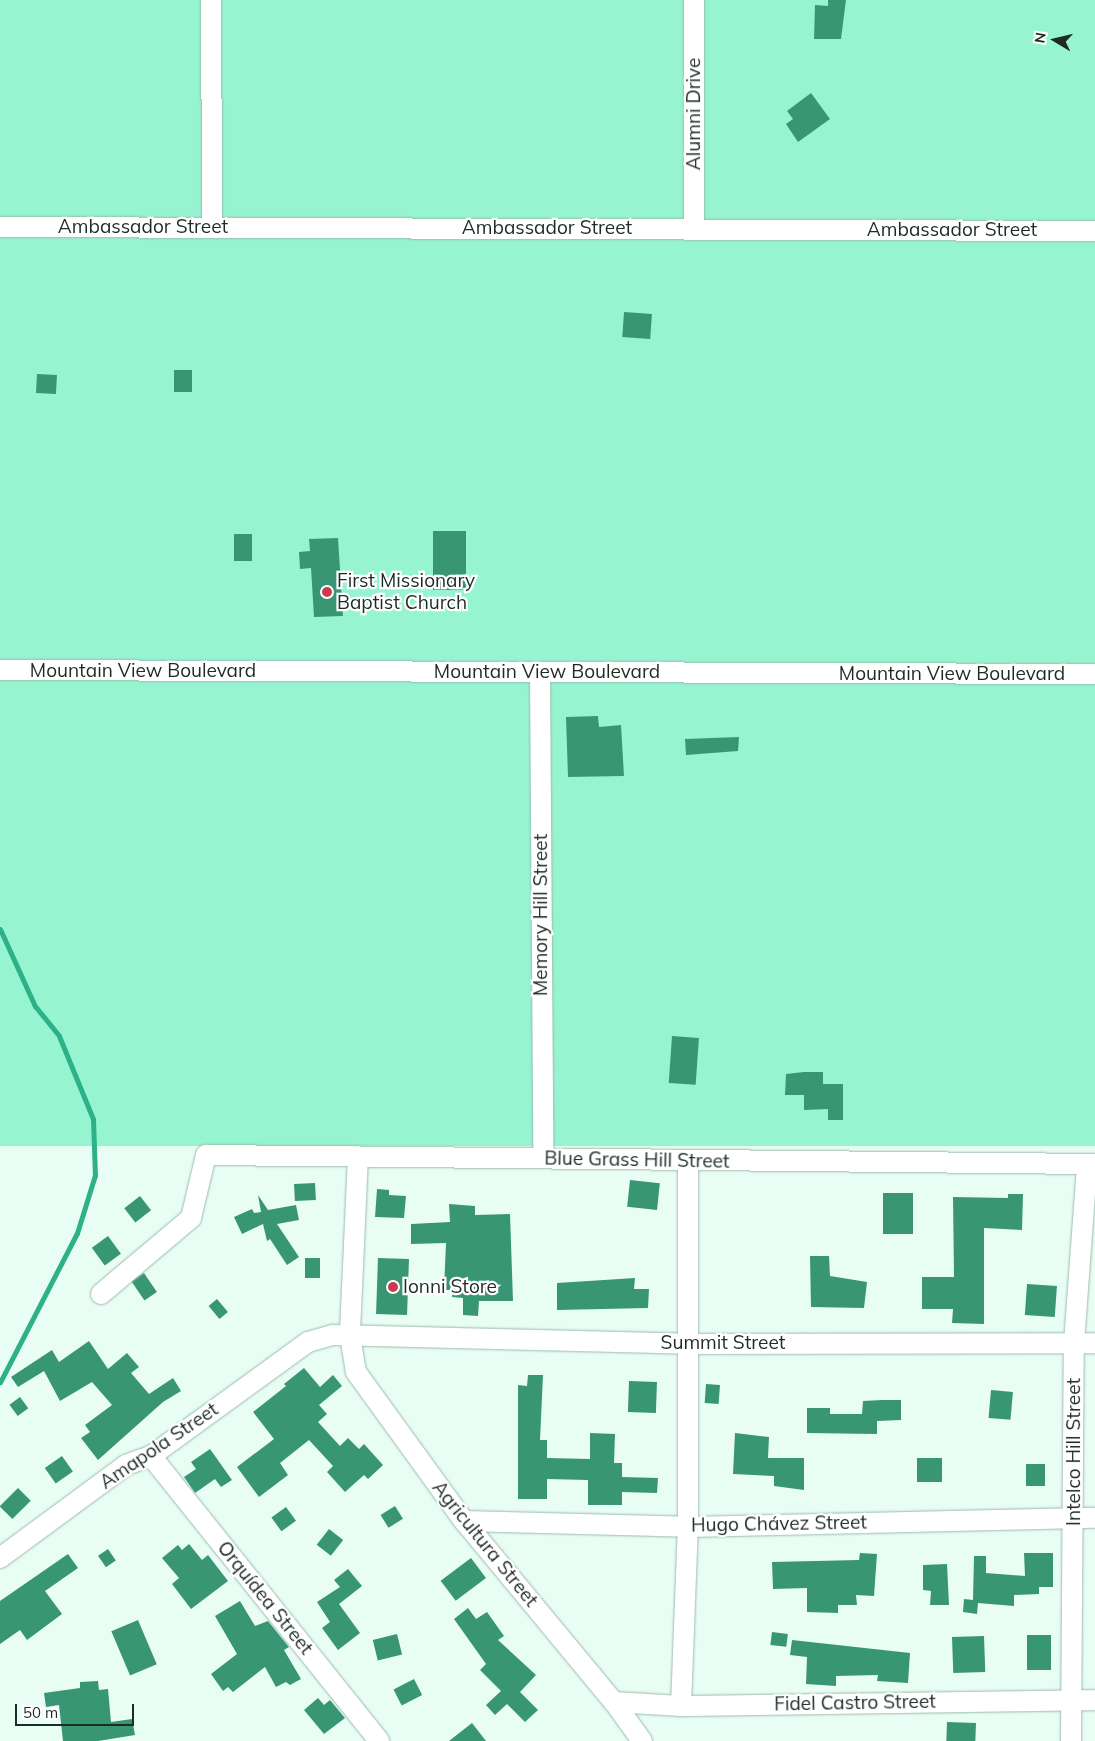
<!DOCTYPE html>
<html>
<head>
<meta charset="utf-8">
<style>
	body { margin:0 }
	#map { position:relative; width:1095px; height:1741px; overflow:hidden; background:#e8fdf4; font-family:Mulish,sans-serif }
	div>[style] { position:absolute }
	.green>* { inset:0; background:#96f5d0; transform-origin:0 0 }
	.stream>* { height:5px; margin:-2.5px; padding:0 2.5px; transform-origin:2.5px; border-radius:2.5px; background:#2eb188 }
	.building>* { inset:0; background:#389675; transform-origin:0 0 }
	.roads { filter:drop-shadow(0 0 1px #9abcad) drop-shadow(0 0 1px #9abcad) }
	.minor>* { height:20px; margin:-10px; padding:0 10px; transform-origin:10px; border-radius:10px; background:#fff }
	.dots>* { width:14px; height:14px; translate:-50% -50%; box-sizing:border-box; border:2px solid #fff; border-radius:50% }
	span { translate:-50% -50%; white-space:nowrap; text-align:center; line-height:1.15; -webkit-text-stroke:4.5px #fff; paint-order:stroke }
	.street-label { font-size:19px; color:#1d2b25 }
	.poi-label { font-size:19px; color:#1d2b25 }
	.left { translate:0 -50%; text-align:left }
	.north { position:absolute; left:1030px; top:15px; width:50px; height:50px; -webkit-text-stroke:4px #fff; paint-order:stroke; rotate:279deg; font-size:14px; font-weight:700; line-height:20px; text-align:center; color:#1d2b25 }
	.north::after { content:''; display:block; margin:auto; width:18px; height:22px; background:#1d2b25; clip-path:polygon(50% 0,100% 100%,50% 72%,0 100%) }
	.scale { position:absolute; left:15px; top:1704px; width:119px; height:22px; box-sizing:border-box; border:2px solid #1d2b25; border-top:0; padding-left:6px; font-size:15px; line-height:18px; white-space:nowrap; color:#1d2b25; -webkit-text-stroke:4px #fff; paint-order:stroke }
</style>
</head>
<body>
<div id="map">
	<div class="green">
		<div style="left:0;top:0;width:1095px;height:1146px"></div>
	</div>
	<div class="stream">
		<div style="left:0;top:929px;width:85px;rotate:65.6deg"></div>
		<div style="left:35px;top:1006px;width:38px;rotate:51deg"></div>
		<div style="left:59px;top:1036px;width:90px;rotate:67.7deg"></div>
		<div style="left:93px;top:1119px;width:56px;rotate:88deg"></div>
		<div style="left:95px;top:1175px;width:61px;rotate:107.2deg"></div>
		<div style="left:77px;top:1233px;width:168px;rotate:117.3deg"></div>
	</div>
	<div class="building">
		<div style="clip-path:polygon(828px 0,846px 0,841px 39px,814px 39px,815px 5px,828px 6px)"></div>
		<div style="clip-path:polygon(811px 93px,830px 119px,798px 142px,786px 124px,793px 119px,787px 111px)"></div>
		<div style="left:624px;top:312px;width:28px;height:25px;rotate:4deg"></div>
		<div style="left:174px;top:370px;width:18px;height:22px"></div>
		<div style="left:37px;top:374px;width:20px;height:19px;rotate:3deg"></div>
		<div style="left:433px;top:531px;width:33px;height:59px"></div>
		<div style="left:234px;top:534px;width:18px;height:27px"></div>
		<div style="clip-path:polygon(338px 538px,343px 616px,314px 617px,311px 568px,300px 569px,299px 552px,310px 551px,309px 539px)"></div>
		<div style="clip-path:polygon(598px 716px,599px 727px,621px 725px,624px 776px,568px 777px,566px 717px)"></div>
		<div style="clip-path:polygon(739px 737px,738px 751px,686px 755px,685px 739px)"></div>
		<div style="left:672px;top:1036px;width:27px;height:47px;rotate:4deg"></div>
		<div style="clip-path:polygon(804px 1072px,823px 1072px,823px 1084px,843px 1084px,843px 1120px,828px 1120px,828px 1109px,804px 1110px,804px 1095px,785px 1095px,786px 1074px)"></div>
		<div style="left:630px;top:1180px;width:30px;height:27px;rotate:6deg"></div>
		<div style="left:315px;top:1183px;width:17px;height:21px;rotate:87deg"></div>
		<div style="clip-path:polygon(377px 1189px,389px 1190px,389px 1195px,406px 1196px,404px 1218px,375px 1217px)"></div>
		<div style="left:883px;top:1193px;width:30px;height:41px"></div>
		<div style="clip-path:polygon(1008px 1194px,1023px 1194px,1022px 1230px,984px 1228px,984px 1324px,952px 1323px,953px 1309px,922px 1309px,922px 1277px,954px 1277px,953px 1197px,1008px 1198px)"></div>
		<div style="clip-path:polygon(258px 1195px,268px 1210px,296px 1205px,299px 1220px,277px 1224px,299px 1257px,287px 1265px,270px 1239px,267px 1241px,263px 1224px,242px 1234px,234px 1217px,252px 1209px,254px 1213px,261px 1212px)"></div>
		<div style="left:140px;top:1196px;width:18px;height:20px;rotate:52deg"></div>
		<div style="clip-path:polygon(449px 1204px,475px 1206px,475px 1215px,510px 1214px,513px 1301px,479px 1301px,478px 1316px,463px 1315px,463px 1298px,452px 1297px,453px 1290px,444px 1290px,446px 1243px,411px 1244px,411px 1224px,450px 1222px)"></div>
		<div style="left:108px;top:1236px;width:22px;height:20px;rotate:54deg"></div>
		<div style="clip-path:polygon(810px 1256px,829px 1256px,830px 1276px,867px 1282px,864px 1308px,811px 1307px)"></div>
		<div style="left:305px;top:1258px;width:15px;height:20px"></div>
		<div style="left:378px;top:1258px;width:31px;height:56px;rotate:2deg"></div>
		<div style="left:144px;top:1273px;width:23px;height:15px;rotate:56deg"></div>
		<div style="clip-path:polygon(635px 1278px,634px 1289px,649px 1289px,648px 1308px,557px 1310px,557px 1283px)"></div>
		<div style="left:1027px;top:1284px;width:30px;height:31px;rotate:4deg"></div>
		<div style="left:217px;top:1299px;width:17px;height:11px;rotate:50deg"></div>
		<div style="clip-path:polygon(89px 1341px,108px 1369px,127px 1353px,139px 1367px,131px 1373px,149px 1394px,173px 1378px,181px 1391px,163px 1402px,98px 1460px,81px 1438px,90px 1432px,85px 1425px,112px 1405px,92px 1382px,60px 1401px,44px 1371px,18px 1387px,11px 1377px,52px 1350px,59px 1362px)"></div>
		<div style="clip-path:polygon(304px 1368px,320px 1387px,333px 1375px,342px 1386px,319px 1405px,327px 1414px,318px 1422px,340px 1446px,348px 1438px,359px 1449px,364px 1444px,383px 1465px,368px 1479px,364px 1475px,345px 1492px,327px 1472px,333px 1466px,309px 1440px,280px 1463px,288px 1475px,259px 1497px,237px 1467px,274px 1439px,253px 1412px,286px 1386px,284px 1384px)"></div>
		<div style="clip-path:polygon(528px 1375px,543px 1375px,540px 1440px,547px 1440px,547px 1458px,590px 1459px,590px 1433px,615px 1434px,614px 1463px,622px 1463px,622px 1477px,658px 1478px,657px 1493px,622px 1492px,622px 1505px,588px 1505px,588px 1480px,547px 1479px,547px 1499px,518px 1499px,518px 1385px,527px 1386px)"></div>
		<div style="left:629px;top:1381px;width:28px;height:31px;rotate:2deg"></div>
		<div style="left:706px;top:1384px;width:14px;height:19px;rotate:4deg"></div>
		<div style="left:991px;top:1390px;width:22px;height:28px;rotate:5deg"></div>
		<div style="left:20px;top:1397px;width:14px;height:13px;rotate:54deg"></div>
		<div style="clip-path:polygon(882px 1400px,901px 1400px,901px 1420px,877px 1421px,877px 1434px,807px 1433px,807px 1408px,830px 1408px,830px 1414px,862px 1414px,863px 1401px)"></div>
		<div style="clip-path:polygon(735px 1433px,769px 1437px,768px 1458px,804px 1458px,804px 1490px,774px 1486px,774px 1476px,733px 1474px)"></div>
		<div style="clip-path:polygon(210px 1449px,232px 1480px,221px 1487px,215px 1479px,195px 1493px,184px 1477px,196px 1469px,191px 1462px)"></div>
		<div style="left:62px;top:1456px;width:19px;height:21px;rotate:55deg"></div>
		<div style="left:917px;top:1458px;width:25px;height:24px"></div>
		<div style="left:1026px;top:1464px;width:19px;height:22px"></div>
		<div style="left:18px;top:1488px;width:18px;height:26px;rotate:45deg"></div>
		<div style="left:395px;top:1506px;width:15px;height:17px;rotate:58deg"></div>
		<div style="left:286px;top:1507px;width:17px;height:18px;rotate:54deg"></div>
		<div style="left:329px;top:1529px;width:18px;height:20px;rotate:38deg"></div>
		<div style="clip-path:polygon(189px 1544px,202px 1560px,208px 1555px,228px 1581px,191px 1609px,172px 1584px,179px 1578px,162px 1558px,178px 1545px,182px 1550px)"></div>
		<div style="left:108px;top:1549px;width:14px;height:12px;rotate:56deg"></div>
		<div style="clip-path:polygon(860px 1553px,877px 1554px,874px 1596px,856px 1595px,857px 1605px,838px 1605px,838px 1613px,807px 1612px,807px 1588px,773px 1589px,772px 1562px,859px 1560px)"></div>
		<div style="clip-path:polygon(1024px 1553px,1053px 1553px,1053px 1587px,1039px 1587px,1039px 1594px,1014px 1595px,1014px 1606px,978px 1603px,977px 1614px,963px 1612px,964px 1599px,973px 1600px,974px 1556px,986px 1556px,986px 1573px,1025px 1576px)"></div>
		<div style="clip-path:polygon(68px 1554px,78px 1568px,45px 1591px,62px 1614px,27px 1640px,20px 1630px,0 1644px,0 1601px)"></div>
		<div style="left:471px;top:1558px;width:25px;height:38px;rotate:53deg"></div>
		<div style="clip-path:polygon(947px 1564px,949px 1605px,930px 1605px,931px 1591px,923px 1590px,923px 1565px)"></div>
		<div style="clip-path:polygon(348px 1569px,362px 1586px,339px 1604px,360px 1633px,338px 1650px,322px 1628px,330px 1622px,317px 1602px,340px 1587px,334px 1580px)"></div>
		<div style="clip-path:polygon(240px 1601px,255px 1626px,268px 1621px,289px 1647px,284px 1650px,301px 1679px,290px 1685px,286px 1682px,276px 1687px,265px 1667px,233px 1692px,228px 1687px,223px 1691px,211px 1674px,237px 1654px,215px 1616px)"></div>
		<div style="clip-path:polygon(468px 1608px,476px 1619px,487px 1612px,504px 1636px,498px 1640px,536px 1675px,520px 1692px,538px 1710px,525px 1722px,507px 1704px,495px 1715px,486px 1705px,501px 1691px,480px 1670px,486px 1664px,454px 1619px)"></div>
		<div style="left:138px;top:1620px;width:48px;height:29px;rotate:67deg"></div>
		<div style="left:772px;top:1632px;width:16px;height:13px;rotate:7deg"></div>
		<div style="left:397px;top:1634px;width:21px;height:25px;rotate:76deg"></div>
		<div style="left:1027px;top:1635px;width:24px;height:35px"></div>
		<div style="left:984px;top:1636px;width:36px;height:32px;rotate:88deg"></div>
		<div style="clip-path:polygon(792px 1640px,910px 1653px,908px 1683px,877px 1681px,878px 1675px,836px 1676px,836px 1686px,806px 1684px,807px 1657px,790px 1655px)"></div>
		<div style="left:414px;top:1679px;width:18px;height:23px;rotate:63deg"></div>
		<div style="clip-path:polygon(98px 1681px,99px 1690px,108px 1689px,111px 1722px,132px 1719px,135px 1735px,98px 1741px,63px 1741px,59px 1705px,46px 1707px,44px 1693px,80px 1688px,80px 1682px)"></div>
		<div style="clip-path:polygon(318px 1698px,324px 1705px,330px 1700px,345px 1718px,324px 1734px,304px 1710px)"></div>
		<div style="left:947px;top:1722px;width:29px;height:19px;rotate:2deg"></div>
		<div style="clip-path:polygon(472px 1723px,486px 1741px,449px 1741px)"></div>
	</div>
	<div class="roads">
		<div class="minor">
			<div style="left:211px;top:0;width:228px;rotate:89.7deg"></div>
			<div style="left:0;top:227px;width:1095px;rotate:0.21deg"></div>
			<div style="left:694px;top:229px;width:229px;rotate:-90deg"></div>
			<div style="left:0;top:670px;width:1095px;rotate:0.21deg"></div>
			<div style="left:540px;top:672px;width:486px;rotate:89.6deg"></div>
			<div style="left:358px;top:1156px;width:179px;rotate:92.6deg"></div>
			<div style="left:350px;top:1335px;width:37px;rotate:81deg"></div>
			<div style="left:356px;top:1372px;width:184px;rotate:54.1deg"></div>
			<div style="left:464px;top:1521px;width:235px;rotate:50.4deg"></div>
			<div style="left:614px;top:1702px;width:48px;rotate:54.3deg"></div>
			<div style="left:101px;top:1294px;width:118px;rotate:-40.2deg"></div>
			<div style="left:191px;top:1218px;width:65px;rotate:-76.6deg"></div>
			<div style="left:206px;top:1155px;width:889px;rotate:0.58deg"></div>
			<div style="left:151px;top:1456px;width:365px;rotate:51.3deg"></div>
			<div style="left:464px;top:1521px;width:224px;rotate:1.5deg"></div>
			<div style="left:688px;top:1527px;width:407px;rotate:-1.3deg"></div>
			<div style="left:0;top:1558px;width:157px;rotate:-36.4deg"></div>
			<div style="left:126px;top:1465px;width:27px;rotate:-20deg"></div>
			<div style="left:151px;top:1456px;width:194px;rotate:-36deg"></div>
			<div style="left:308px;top:1342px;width:26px;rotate:-16deg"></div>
			<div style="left:333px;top:1335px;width:356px;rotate:1.4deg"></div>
			<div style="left:689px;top:1344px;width:406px;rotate:-0.1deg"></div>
			<div style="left:614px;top:1702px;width:67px;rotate:3.4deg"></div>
			<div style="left:681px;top:1706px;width:414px;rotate:-0.8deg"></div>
			<div style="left:681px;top:1706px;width:179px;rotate:-87.8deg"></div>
			<div style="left:688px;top:1527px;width:366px;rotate:-90deg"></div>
			<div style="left:1071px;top:1741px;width:398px;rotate:-89.6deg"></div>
			<div style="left:1074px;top:1343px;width:179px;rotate:-85.8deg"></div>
		</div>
	</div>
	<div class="dots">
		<div style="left:327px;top:592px;background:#cb3b50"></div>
		<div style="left:393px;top:1287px;background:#cb3b50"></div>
	</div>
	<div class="street-label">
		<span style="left:694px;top:114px;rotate:-90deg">Alumni Drive</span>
		<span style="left:143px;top:227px">Ambassador Street</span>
		<span style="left:547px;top:228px">Ambassador Street</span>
		<span style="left:952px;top:230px">Ambassador Street</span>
		<span style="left:143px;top:671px">Mountain View Boulevard</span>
		<span style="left:547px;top:672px">Mountain View Boulevard</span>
		<span style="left:952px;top:674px">Mountain View Boulevard</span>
		<span style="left:541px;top:915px;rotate:-90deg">Memory Hill Street</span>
		<span style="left:637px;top:1160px;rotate:1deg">Blue Grass Hill Street</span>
		<span style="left:723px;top:1343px">Summit Street</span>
		<span style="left:159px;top:1446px;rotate:-34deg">Amapola Street</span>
		<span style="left:1074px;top:1452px;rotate:-90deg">Intelco Hill Street</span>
		<span style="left:779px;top:1524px;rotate:-1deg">Hugo Chávez Street</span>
		<span style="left:485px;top:1544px;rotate:51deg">Agricultura Street</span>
		<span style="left:265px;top:1598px;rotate:51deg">Orquídea Street</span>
		<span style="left:855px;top:1703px;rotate:-1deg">Fidel Castro Street</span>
	</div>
	<div class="poi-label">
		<span class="left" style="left:337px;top:592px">First Missionary<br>Baptist Church</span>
		<span class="left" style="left:403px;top:1287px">Ionni Store</span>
	</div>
	<div class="north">N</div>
	<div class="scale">50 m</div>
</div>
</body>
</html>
